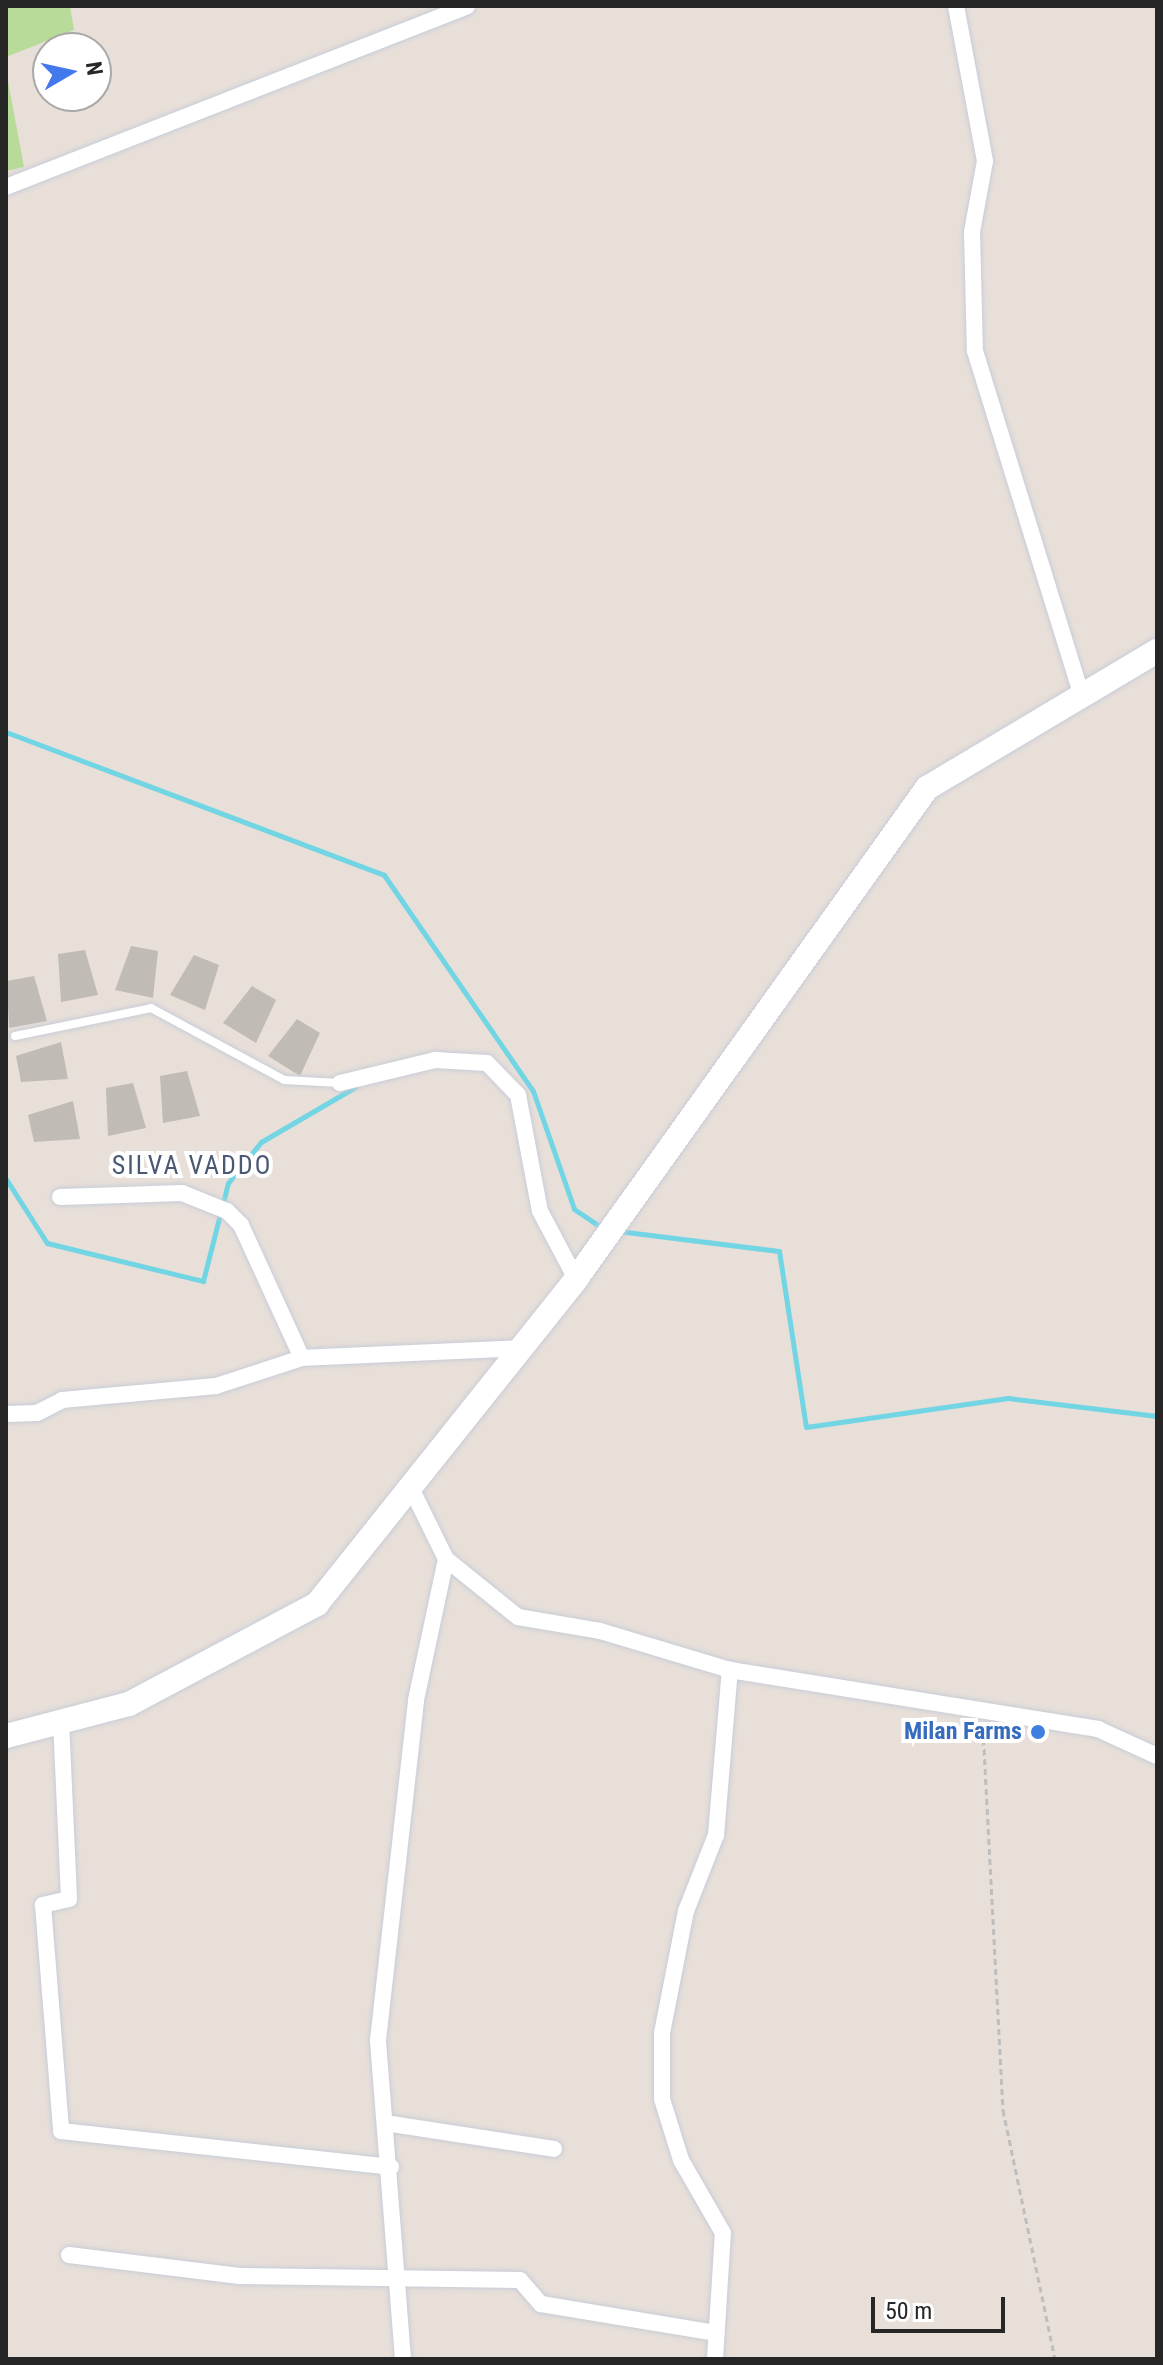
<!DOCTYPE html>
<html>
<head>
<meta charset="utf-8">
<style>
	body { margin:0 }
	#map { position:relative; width:1163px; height:2365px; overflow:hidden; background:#e8dfd9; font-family:"Roboto Condensed",sans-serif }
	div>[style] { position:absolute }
	.green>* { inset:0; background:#b8db99 }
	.stream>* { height:5px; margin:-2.5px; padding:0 2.5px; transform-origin:2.5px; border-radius:2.5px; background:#72d5e4 }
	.building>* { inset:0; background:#c0bbb5 }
	.path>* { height:3px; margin-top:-1.5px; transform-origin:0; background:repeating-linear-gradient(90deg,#bebebe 0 6px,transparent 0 10px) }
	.roads { filter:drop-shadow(0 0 2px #c7cdd8) drop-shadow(0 0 2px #c7cdd8) }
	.lane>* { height:8px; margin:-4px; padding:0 4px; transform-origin:4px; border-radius:4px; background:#fff }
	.street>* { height:16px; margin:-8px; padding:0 8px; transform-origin:8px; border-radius:8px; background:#fff }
	.secondary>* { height:24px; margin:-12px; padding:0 12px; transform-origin:12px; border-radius:12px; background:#fff }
	.dots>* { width:22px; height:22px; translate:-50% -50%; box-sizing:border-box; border:4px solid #fff; border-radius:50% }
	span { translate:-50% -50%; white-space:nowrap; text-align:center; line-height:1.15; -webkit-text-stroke:8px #fff; paint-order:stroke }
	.shop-label { font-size:24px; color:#366cbe; font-weight:700 }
	.right { translate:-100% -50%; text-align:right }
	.neighbourhood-label { font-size:26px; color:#4b5873; letter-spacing:2px }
	.frame { position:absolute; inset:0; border:8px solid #262626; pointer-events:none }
	.north { position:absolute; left:32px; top:32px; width:80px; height:80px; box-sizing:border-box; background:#fff; border:2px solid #a8a8a8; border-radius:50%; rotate:81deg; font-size:22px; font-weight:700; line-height:32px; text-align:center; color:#262626 }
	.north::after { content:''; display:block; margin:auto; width:28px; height:36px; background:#4379eb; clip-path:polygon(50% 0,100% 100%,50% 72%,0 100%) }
	.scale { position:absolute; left:871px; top:2297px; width:134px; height:36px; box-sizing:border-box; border:4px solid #262626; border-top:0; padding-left:10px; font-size:24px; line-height:28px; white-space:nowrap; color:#262626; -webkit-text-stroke:6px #fff; paint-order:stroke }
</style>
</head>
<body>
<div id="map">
	<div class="green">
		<div style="clip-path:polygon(6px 6px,70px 6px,74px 30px,6px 57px)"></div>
		<div style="clip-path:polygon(6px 70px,24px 167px,6px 171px)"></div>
	</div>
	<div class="stream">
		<div style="left:6px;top:732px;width:404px;rotate:20.7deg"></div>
		<div style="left:384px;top:875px;width:262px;rotate:55.4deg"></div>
		<div style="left:533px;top:1091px;width:125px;rotate:70.8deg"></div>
		<div style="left:574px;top:1209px;width:36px;rotate:34deg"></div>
		<div style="left:6px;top:1179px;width:76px;rotate:57.4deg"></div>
		<div style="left:47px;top:1243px;width:161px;rotate:13.7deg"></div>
		<div style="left:203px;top:1281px;width:101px;rotate:-75.7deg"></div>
		<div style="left:228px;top:1183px;width:53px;rotate:-51.2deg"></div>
		<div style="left:261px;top:1142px;width:109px;rotate:-30.3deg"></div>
		<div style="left:618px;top:1231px;width:162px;rotate:7.1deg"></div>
		<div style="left:779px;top:1251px;width:178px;rotate:81.3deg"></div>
		<div style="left:806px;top:1427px;width:204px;rotate:-8.2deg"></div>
		<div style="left:1008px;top:1398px;width:150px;rotate:6.9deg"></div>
	</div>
	<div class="building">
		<div style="clip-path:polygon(131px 946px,158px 951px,153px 998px,115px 990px)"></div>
		<div style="clip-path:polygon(85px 950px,98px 995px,61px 1002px,58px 954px)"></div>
		<div style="clip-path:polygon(194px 955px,219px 965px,205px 1010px,170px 995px)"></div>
		<div style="clip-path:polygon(34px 976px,47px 1021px,9px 1028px,7px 981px)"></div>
		<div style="clip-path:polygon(252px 986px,276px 1000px,256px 1043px,223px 1023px)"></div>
		<div style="clip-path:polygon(297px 1019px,320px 1033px,300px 1076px,268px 1056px)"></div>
		<div style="clip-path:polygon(61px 1042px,68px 1079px,21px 1082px,16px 1056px)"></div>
		<div style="clip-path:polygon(187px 1071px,200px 1116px,163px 1123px,160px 1076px)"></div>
		<div style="clip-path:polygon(133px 1083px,146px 1128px,108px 1136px,106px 1088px)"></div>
		<div style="clip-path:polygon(73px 1101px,80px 1139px,34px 1142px,28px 1115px)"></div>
	</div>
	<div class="path">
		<div style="left:983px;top:1729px;width:382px;rotate:87deg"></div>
		<div style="left:1003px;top:2110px;width:254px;rotate:78.2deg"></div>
	</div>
	<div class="roads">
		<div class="lane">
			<div style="left:15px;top:1036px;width:139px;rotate:-11.6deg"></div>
			<div style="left:151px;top:1008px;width:151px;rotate:28.4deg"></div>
			<div style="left:284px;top:1080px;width:56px;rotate:3.1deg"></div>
		</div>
		<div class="street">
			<div style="left:956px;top:6px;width:158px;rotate:79.4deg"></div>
			<div style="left:985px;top:161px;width:72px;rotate:100.4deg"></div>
			<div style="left:972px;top:232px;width:119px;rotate:88.6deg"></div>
			<div style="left:975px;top:351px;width:361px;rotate:72.8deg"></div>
			<div style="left:6px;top:187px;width:495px;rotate:-21.4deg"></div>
			<div style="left:340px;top:1083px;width:98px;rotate:-13.6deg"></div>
			<div style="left:435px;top:1060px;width:52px;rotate:3.3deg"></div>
			<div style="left:487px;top:1063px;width:45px;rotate:45.9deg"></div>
			<div style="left:518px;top:1095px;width:118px;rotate:79.3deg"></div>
			<div style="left:540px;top:1211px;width:77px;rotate:62.1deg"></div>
			<div style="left:60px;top:1197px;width:122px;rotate:-1.9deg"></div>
			<div style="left:182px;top:1193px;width:48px;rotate:21.8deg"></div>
			<div style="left:227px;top:1211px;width:20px;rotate:45deg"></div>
			<div style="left:241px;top:1225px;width:146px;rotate:65.4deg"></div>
			<div style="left:302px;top:1358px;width:220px;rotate:-2.6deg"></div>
			<div style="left:6px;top:1414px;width:31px;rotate:-2deg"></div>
			<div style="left:37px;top:1413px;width:28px;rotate:-27deg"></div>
			<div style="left:62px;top:1400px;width:155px;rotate:-5.2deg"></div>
			<div style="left:216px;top:1386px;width:90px;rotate:-18deg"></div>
			<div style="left:446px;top:1559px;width:92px;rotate:38.9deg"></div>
			<div style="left:518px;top:1617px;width:83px;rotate:9.7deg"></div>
			<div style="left:600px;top:1631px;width:136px;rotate:16.7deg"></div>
			<div style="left:730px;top:1670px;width:373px;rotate:9.1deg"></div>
			<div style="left:1098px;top:1729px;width:65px;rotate:24.6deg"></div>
			<div style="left:61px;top:1721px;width:178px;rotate:87.4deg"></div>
			<div style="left:69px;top:1899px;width:27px;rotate:167deg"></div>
			<div style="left:43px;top:1905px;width:227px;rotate:85.4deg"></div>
			<div style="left:61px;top:2131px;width:332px;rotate:6.2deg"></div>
			<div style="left:385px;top:2123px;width:171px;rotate:8.7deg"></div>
			<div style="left:69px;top:2255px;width:172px;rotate:7deg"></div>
			<div style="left:240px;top:2276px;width:280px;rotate:0.8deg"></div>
			<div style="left:520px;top:2280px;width:32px;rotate:49deg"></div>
			<div style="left:541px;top:2304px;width:178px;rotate:9.4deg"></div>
			<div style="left:403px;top:2359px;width:320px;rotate:-94.5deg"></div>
			<div style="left:378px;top:2040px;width:342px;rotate:-83.6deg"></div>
			<div style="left:416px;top:1700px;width:144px;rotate:-78deg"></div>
			<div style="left:446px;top:1559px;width:77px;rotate:-116.2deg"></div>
			<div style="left:715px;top:2359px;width:126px;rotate:-86.4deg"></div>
			<div style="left:723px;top:2233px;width:84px;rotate:-119.9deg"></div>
			<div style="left:681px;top:2160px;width:64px;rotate:-107.3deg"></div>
			<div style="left:662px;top:2099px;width:66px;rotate:-90deg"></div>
			<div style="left:662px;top:2033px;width:124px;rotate:-78.9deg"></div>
			<div style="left:686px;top:1911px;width:82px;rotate:-68.5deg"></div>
			<div style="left:716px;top:1835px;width:166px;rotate:-85.2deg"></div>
		</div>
		<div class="secondary">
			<div style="left:6px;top:1736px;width:127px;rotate:-14.6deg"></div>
			<div style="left:129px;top:1704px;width:213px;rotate:-28deg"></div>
			<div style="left:317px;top:1604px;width:416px;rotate:-51.4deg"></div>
			<div style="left:576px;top:1279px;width:604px;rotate:-54.44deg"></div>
			<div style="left:927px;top:788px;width:268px;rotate:-30.8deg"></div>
		</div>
	</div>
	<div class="dots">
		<div style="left:1038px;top:1732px;background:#3f7fe0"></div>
	</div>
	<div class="shop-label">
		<span class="right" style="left:1022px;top:1732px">Milan Farms</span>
	</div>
	<div class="neighbourhood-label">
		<span style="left:192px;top:1166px">SILVA VADDO</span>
	</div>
	<div class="frame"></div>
	<div class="north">N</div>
	<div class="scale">50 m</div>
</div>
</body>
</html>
